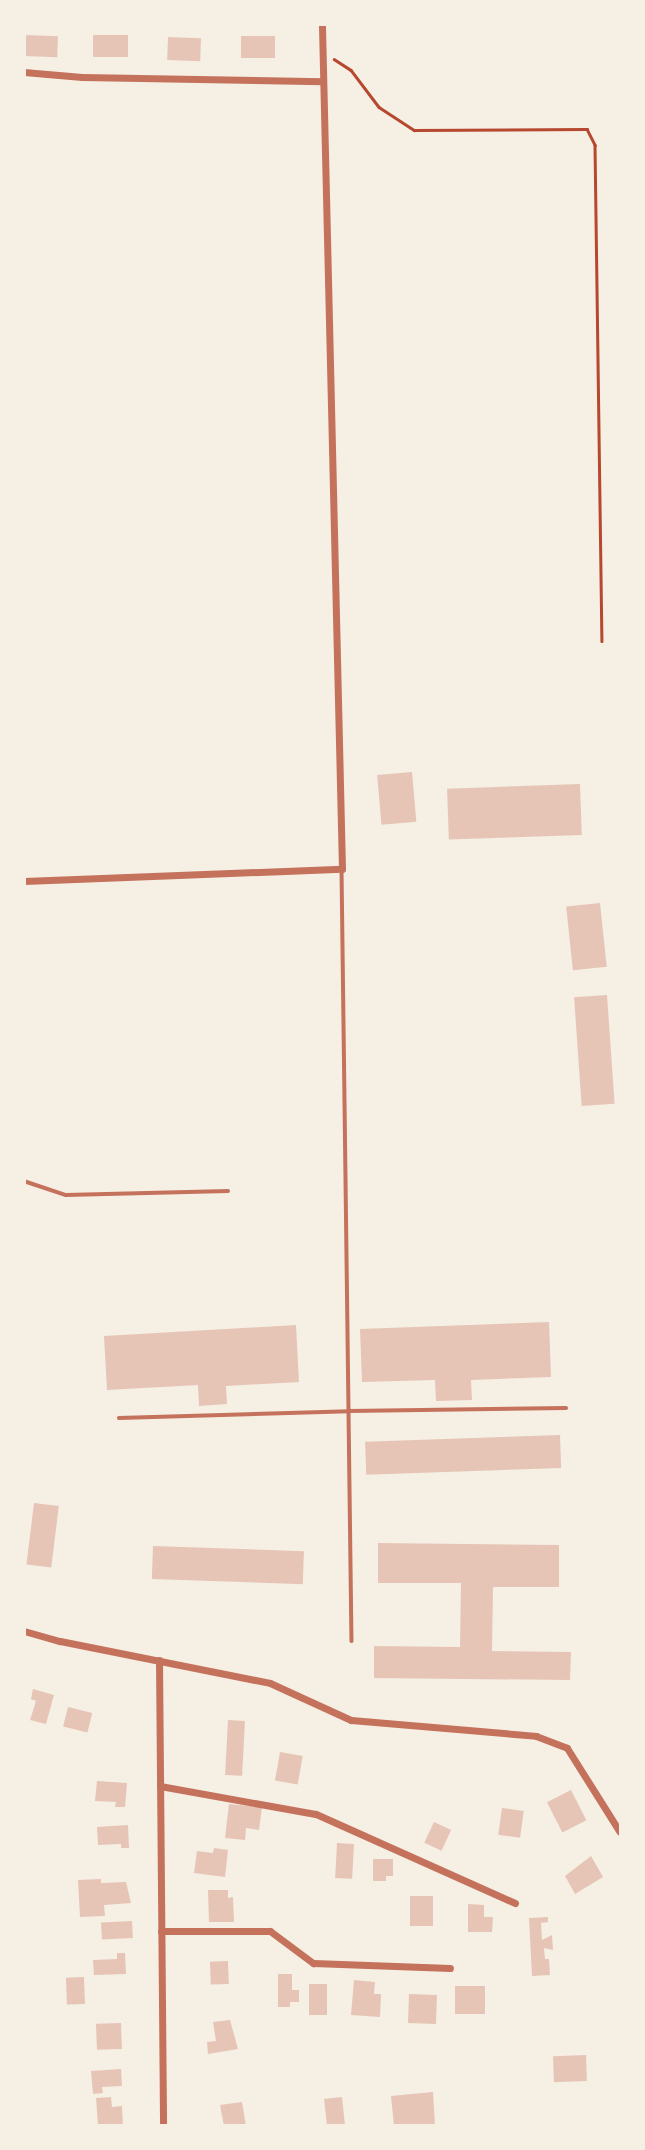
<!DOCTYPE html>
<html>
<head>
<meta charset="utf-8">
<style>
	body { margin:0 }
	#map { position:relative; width:645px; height:2150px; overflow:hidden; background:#f6efe4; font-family:"PT Sans Narrow",sans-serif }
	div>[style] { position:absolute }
	.building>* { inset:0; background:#e6c5b7; transform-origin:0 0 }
	.path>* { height:2.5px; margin:-1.25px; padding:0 1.25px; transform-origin:1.25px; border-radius:1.25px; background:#b5482f }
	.service>* { height:3.5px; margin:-1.75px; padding:0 1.75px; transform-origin:1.75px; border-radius:1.75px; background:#c5725c }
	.minor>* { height:7px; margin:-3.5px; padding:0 3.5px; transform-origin:3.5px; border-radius:3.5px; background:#c5725c }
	span { translate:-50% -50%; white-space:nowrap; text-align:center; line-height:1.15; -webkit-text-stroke:7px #f6efe4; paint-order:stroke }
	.frame { position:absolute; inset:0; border:26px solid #f6efe4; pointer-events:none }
</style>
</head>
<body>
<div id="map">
	<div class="building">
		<div style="left:24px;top:35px;width:34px;height:21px;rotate:2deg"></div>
		<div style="left:93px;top:35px;width:35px;height:22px"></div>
		<div style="left:241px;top:36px;width:34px;height:22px"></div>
		<div style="left:168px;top:37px;width:33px;height:23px;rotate:2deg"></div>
		<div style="left:412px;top:772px;width:50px;height:35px;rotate:85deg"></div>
		<div style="left:580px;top:784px;width:51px;height:133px;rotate:88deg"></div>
		<div style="left:600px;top:903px;width:64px;height:34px;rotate:84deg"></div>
		<div style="left:607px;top:995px;width:109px;height:33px;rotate:86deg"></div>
		<div style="clip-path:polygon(549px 1322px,551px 1377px,471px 1380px,472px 1400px,436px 1401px,435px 1380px,362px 1382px,360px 1329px)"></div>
		<div style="clip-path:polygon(296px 1325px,299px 1382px,226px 1386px,227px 1404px,199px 1406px,198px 1385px,107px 1390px,104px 1336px)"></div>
		<div style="left:560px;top:1435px;width:33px;height:195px;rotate:88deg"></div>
		<div style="left:34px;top:1503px;width:25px;height:62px;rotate:7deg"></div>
		<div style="clip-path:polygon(378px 1543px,559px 1545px,559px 1587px,493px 1587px,492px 1651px,571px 1652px,570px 1680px,374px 1678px,374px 1646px,460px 1647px,461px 1583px,378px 1583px)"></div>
		<div style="left:153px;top:1546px;width:151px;height:33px;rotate:2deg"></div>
		<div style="clip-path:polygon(33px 1689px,54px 1695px,46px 1724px,30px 1720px,36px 1701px,31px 1699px)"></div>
		<div style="left:68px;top:1707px;width:25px;height:20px;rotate:14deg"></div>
		<div style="left:228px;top:1720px;width:17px;height:55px;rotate:3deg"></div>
		<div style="left:280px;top:1752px;width:23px;height:29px;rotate:10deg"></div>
		<div style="clip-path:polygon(97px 1781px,127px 1783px,125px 1807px,115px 1807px,116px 1802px,95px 1801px)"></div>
		<div style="left:571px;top:1790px;width:34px;height:27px;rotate:63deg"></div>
		<div style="clip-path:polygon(229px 1804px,262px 1807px,259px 1830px,246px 1828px,245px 1840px,225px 1838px)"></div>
		<div style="left:502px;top:1808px;width:22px;height:27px;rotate:8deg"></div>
		<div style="left:434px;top:1822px;width:19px;height:23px;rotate:25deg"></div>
		<div style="clip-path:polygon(128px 1825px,129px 1848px,121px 1848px,121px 1844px,98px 1845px,97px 1827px)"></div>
		<div style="left:337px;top:1843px;width:17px;height:35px;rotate:3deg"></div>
		<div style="clip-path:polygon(214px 1848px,228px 1850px,225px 1877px,194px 1873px,197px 1851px,213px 1853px)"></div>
		<div style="clip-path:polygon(591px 1856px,603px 1877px,575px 1894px,565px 1876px)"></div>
		<div style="clip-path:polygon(373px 1859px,393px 1859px,393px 1876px,386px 1876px,386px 1881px,373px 1881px)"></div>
		<div style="clip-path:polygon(101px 1879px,101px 1883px,126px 1882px,131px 1903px,104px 1905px,105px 1916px,80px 1917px,78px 1880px)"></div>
		<div style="clip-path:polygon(208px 1890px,228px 1890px,228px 1898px,233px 1897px,234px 1922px,209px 1922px)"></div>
		<div style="left:410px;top:1896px;width:23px;height:30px"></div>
		<div style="clip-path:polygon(468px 1904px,484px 1905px,484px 1917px,493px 1917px,492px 1932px,468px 1932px)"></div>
		<div style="clip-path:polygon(548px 1917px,548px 1922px,541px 1923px,542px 1940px,552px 1935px,553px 1950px,544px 1948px,545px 1959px,549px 1959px,550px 1975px,532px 1976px,529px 1918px)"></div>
		<div style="left:132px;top:1921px;width:17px;height:31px;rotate:87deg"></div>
		<div style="clip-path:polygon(117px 1953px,125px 1953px,126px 1974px,94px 1975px,93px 1960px,117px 1959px)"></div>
		<div style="left:228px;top:1961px;width:23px;height:18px;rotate:88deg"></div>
		<div style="clip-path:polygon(278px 1974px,292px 1974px,292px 1990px,299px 1990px,299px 2002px,290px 2002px,290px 2007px,278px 2007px)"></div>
		<div style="left:84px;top:1977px;width:27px;height:18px;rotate:88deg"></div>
		<div style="clip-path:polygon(354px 1980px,375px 1982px,374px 1994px,381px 1994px,380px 2017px,351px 2015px)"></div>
		<div style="left:309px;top:1984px;width:18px;height:31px"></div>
		<div style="left:455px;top:1986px;width:30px;height:28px"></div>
		<div style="left:409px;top:1994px;width:28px;height:29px;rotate:2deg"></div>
		<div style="clip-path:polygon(230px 2020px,238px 2049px,208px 2054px,207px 2042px,216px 2041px,213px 2022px)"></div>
		<div style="left:121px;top:2023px;width:26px;height:25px;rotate:88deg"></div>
		<div style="left:586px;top:2055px;width:26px;height:33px;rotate:88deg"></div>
		<div style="clip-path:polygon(121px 2069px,122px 2086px,102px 2087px,103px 2093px,93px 2094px,91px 2071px)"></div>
		<div style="clip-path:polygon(433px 2092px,435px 2126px,394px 2126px,391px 2096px)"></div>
		<div style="clip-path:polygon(111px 2097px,112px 2107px,122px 2106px,123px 2126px,98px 2126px,96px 2098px)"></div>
		<div style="left:342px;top:2097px;width:29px;height:18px;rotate:84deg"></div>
		<div style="clip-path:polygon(242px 2102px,246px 2126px,224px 2126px,220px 2105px)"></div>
	</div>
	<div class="path">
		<div style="left:334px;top:59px;width:20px;rotate:33deg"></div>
		<div style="left:351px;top:70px;width:46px;rotate:52.9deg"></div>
		<div style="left:379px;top:107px;width:42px;rotate:33.3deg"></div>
		<div style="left:414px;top:130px;width:173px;rotate:-0.3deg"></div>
		<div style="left:587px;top:129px;width:18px;rotate:63deg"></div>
		<div style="left:595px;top:145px;width:496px;rotate:89.2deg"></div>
	</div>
	<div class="service">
		<div style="left:342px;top:869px;width:772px;rotate:89.26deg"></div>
		<div style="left:24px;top:1181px;width:44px;rotate:18.4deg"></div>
		<div style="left:66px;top:1195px;width:162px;rotate:-1.4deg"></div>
		<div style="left:119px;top:1418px;width:230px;rotate:-1.7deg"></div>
		<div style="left:349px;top:1411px;width:217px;rotate:-0.8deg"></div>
	</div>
	<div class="minor">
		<div style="left:24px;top:72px;width:58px;rotate:4.9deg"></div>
		<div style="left:82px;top:77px;width:241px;rotate:1deg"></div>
		<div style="left:24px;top:881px;width:318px;rotate:-2.2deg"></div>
		<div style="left:342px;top:869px;width:845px;rotate:-91.36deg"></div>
		<div style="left:24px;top:1631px;width:37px;rotate:16deg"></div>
		<div style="left:60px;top:1641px;width:214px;rotate:11.3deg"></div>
		<div style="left:270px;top:1683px;width:89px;rotate:24.6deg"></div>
		<div style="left:351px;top:1720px;width:186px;rotate:4.9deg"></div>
		<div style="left:536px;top:1736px;width:33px;rotate:21deg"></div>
		<div style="left:567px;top:1748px;width:99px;rotate:57.8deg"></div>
		<div style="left:159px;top:1660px;width:466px;rotate:89.5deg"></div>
		<div style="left:160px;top:1786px;width:158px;rotate:10.2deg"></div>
		<div style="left:316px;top:1814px;width:218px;rotate:24.1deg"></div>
		<div style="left:161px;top:1931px;width:109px"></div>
		<div style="left:270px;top:1931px;width:54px;rotate:36.7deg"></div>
		<div style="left:313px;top:1963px;width:137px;rotate:2.1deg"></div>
	</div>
	<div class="frame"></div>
</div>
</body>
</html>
